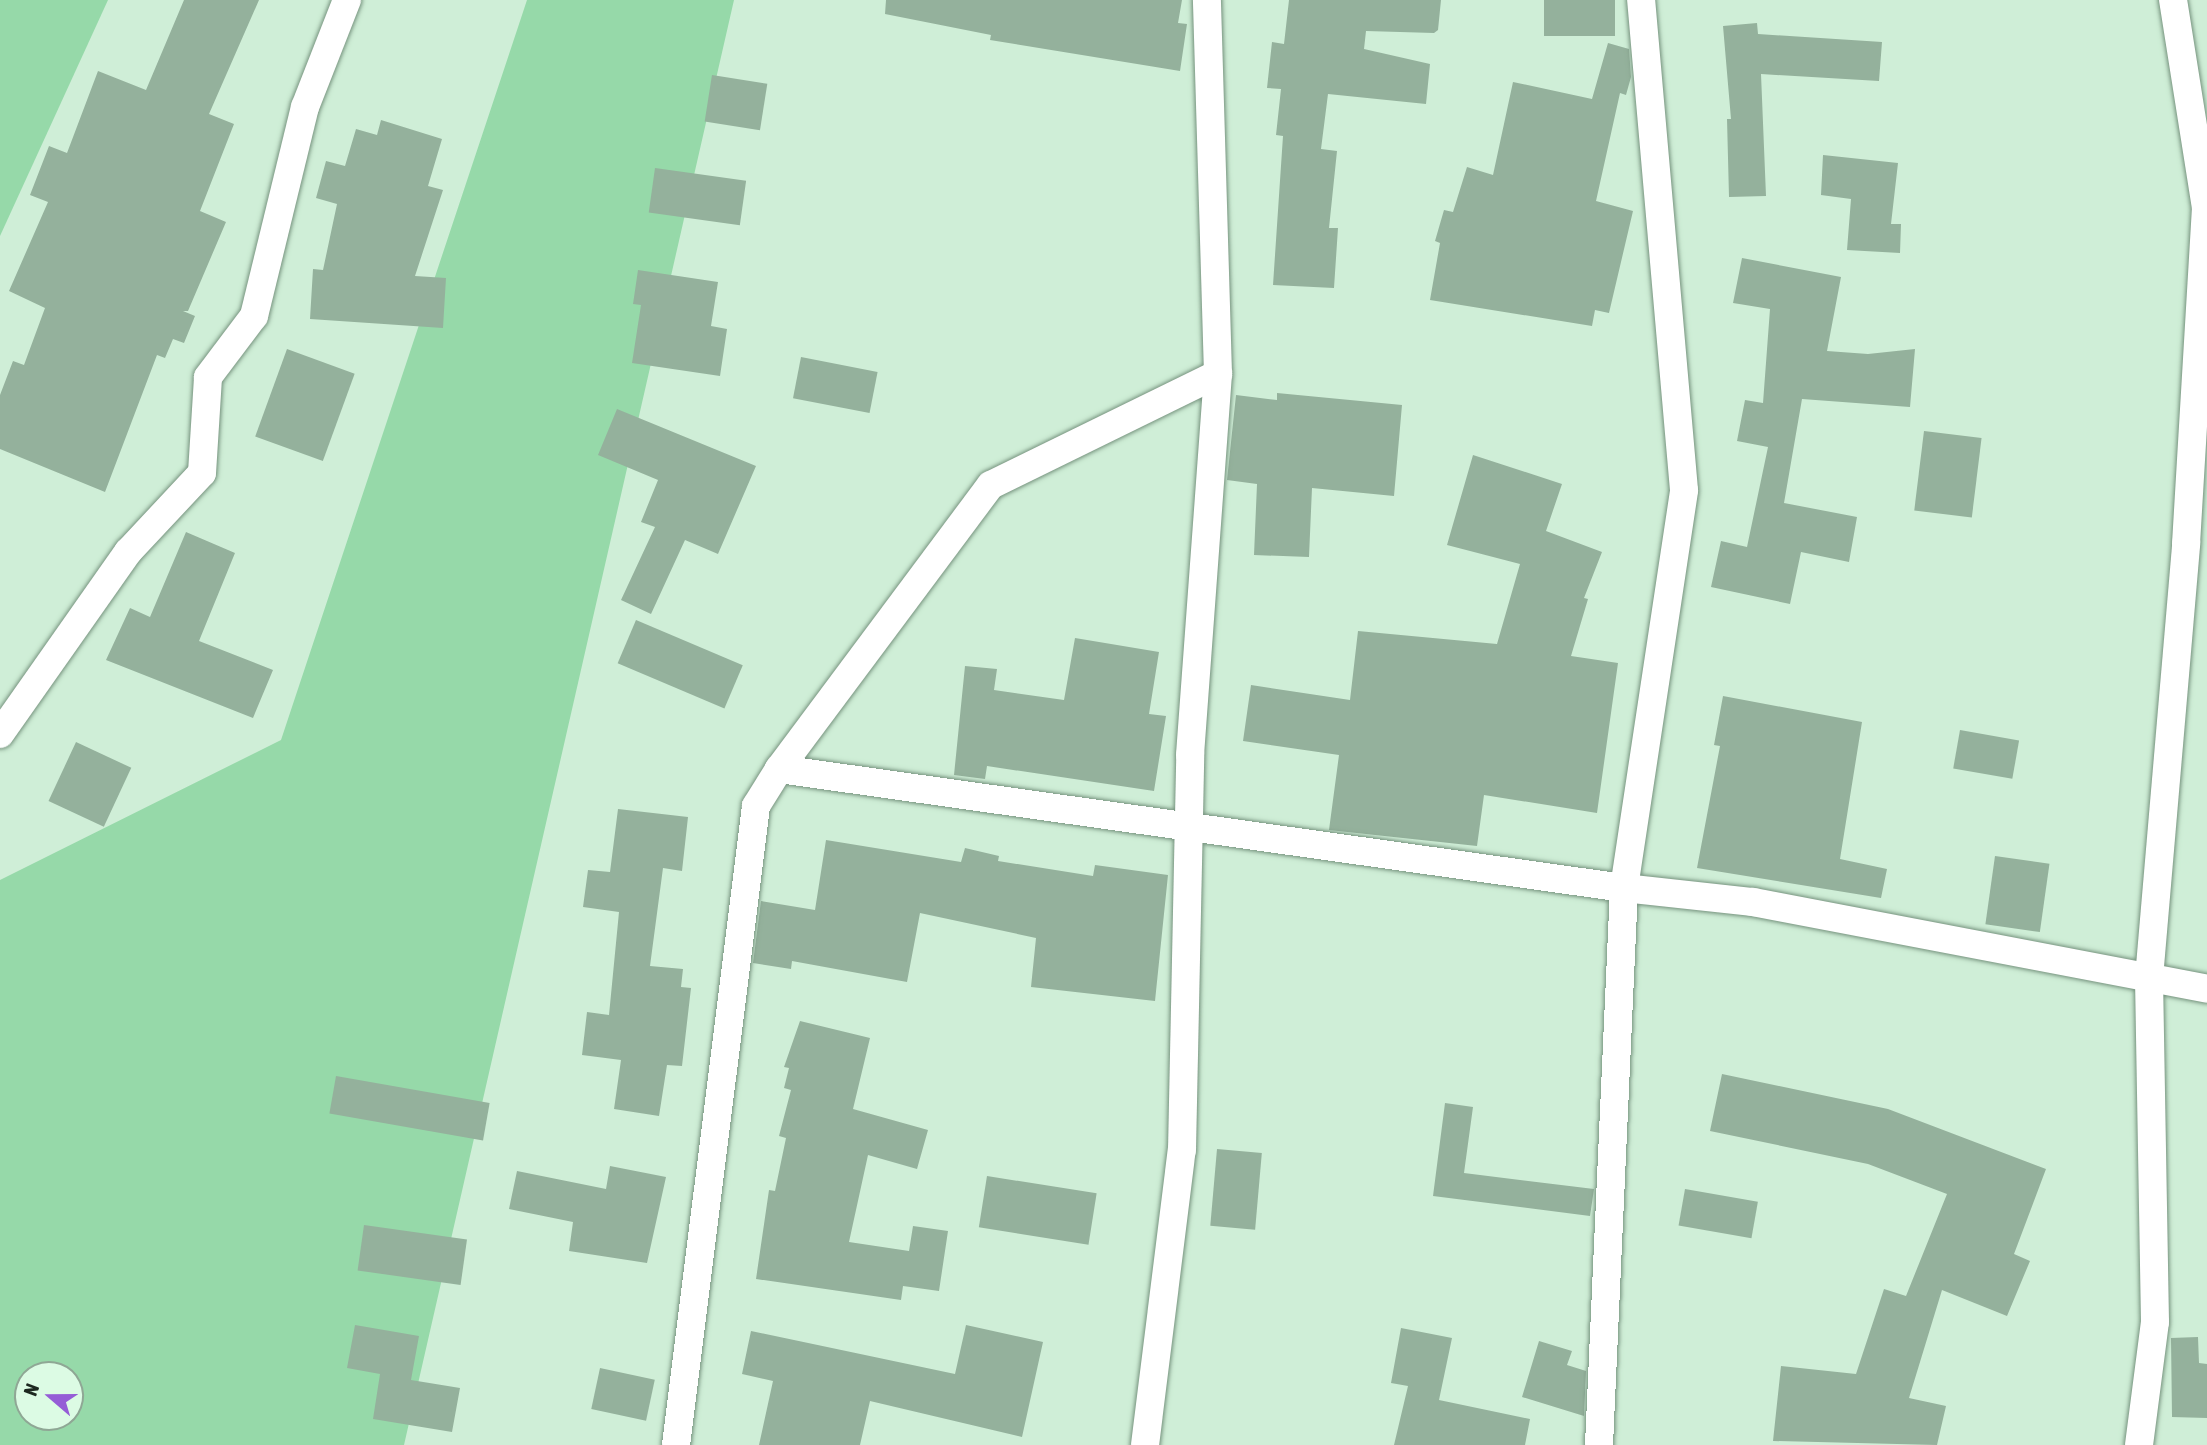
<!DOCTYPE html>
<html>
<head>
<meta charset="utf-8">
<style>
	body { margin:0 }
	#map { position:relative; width:2207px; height:1445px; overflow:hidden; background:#cfeed7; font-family:"Asap Condensed",sans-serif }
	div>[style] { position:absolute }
	.green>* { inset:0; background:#96d9a9 }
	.building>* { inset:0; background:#94b19c; transform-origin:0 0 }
	.roads { filter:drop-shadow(0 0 2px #76937e) drop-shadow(0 0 2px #76937e) }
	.street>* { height:28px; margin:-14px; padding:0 14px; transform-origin:14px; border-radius:14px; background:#fff }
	span { translate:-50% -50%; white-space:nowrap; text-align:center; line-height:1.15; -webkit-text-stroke:7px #dcfbe4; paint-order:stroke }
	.north { position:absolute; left:14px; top:1361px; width:70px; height:70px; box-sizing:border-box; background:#dcfbe4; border:2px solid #8fa795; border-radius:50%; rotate:290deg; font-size:19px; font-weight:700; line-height:28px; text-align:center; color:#1c281f }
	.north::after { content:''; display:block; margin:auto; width:24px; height:32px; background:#955dd6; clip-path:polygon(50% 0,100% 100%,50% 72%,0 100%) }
</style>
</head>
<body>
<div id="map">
	<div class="green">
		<div style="clip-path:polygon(0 0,108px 0,0 236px)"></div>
		<div style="clip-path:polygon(evenodd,527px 0,734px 0,404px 1445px,0 1445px,0 880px,281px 740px,527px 0,28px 1375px,70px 1375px,70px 1417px,28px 1417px,28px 1375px)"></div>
	</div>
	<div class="building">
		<div style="clip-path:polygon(184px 0,259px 0,209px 114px,234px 124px,200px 211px,226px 222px,188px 311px,183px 311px,195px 316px,184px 343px,173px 339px,165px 358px,157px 355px,105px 492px,0 449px,0 395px,13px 361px,24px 365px,45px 308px,9px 291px,48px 202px,30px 195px,49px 146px,67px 153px,98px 71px,146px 90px)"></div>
		<div style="clip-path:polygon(886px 0,1182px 0,1178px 23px,1187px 24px,1180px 71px,990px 40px,991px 35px,885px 14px)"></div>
		<div style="clip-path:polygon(1289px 0,1441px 0,1438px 30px,1434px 33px,1366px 31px,1364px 49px,1430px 64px,1426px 104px,1328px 94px,1321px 149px,1337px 151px,1329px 228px,1338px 228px,1334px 288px,1273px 285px,1283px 136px,1276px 135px,1281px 89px,1267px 88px,1272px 42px,1284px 44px)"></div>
		<div style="left:1544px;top:0;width:71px;height:36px"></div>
		<div style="clip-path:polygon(1757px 23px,1758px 34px,1882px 42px,1879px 81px,1761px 74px,1766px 196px,1729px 197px,1727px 119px,1731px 119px,1723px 26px)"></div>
		<div style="clip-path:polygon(1608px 43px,1629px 49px,1631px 77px,1626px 95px,1620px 93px,1596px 201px,1633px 211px,1609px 313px,1595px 310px,1592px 326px,1430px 300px,1440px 243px,1435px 241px,1444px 210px,1453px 212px,1467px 167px,1493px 175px,1513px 82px,1592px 99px)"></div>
		<div style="left:712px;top:75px;width:56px;height:47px;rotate:9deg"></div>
		<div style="clip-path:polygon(381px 120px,442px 139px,428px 186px,443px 190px,415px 276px,446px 278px,443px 328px,310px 319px,313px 269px,323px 270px,337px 204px,316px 198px,326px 161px,345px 166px,356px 129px,377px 135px)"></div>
		<div style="clip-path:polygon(1823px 155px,1898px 163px,1891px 224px,1901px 224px,1900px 253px,1847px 250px,1851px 199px,1821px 195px)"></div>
		<div style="left:655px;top:168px;width:92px;height:45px;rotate:8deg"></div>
		<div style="clip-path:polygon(1742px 258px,1841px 277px,1827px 351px,1868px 354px,1915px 349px,1910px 407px,1802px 399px,1784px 503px,1857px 517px,1849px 562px,1801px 552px,1790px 604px,1711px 587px,1721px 541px,1747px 547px,1768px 447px,1737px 441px,1745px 400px,1763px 403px,1770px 309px,1733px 303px)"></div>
		<div style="clip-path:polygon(638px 270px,718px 282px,711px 326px,727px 329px,720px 376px,632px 363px,641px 305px,633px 304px)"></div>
		<div style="left:287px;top:349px;width:72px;height:93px;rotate:20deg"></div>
		<div style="left:801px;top:357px;width:78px;height:42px;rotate:11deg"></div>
		<div style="clip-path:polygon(1277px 393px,1402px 405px,1394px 496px,1312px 488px,1309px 557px,1254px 555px,1257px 484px,1227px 480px,1236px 395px,1277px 400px)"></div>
		<div style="clip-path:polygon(617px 409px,756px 466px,718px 554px,685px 540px,651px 614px,621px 600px,655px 527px,641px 522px,658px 480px,598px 455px)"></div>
		<div style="left:1924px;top:431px;width:58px;height:80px;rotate:7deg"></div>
		<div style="clip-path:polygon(1473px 455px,1562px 484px,1546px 531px,1602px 552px,1584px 598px,1588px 599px,1571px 656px,1618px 663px,1597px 813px,1484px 795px,1477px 846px,1329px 830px,1339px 755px,1243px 741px,1251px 685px,1350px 700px,1358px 631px,1497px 644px,1520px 564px,1447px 545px)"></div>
		<div style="clip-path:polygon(186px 532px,235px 553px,199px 641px,273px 670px,253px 718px,106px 660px,130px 608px,150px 617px)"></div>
		<div style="left:636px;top:620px;width:116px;height:47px;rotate:23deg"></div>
		<div style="clip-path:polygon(1075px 638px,1159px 652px,1149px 714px,1166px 716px,1154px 791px,987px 766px,985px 779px,954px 775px,965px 666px,997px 669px,994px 690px,1064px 700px)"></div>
		<div style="clip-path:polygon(1723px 696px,1862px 722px,1840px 859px,1887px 869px,1881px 898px,1697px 868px,1720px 746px,1714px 745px)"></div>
		<div style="left:1960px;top:730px;width:60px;height:39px;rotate:10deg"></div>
		<div style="left:76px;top:742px;width:61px;height:65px;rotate:25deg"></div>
		<div style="clip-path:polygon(618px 809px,688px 817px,682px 871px,663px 868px,650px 966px,683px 969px,681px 987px,691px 988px,682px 1066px,667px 1065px,659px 1116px,614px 1109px,621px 1060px,582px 1055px,587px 1012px,609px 1015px,619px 912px,583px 907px,588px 870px,610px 872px)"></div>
		<div style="clip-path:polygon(826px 840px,961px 862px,965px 848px,999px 856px,998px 861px,1093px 876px,1095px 865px,1168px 875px,1155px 1001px,1031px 987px,1036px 938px,920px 913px,907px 982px,792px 961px,791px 969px,753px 963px,761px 901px,815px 910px)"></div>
		<div style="left:1995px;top:856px;width:55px;height:69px;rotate:8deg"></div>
		<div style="clip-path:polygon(800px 1021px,870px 1038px,853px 1109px,928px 1130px,917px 1169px,868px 1155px,849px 1242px,909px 1251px,913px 1226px,948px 1231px,939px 1291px,903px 1286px,901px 1300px,756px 1279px,769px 1190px,775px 1191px,786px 1138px,779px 1136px,791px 1090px,784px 1088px,789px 1068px,784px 1067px)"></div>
		<div style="clip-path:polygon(1722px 1074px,1888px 1109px,2046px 1169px,2014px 1254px,2030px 1261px,2007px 1316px,1942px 1290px,1909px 1398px,1946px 1406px,1937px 1445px,1773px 1441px,1781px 1366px,1856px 1374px,1884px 1289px,1906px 1296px,1947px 1194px,1868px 1164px,1710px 1131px)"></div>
		<div style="left:336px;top:1076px;width:156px;height:38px;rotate:10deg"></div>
		<div style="clip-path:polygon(1445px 1103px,1473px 1107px,1464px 1173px,1594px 1189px,1590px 1216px,1433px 1196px)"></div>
		<div style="left:1217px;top:1149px;width:45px;height:77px;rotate:5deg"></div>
		<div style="clip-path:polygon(610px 1166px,666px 1177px,647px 1263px,569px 1251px,573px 1222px,509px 1209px,517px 1171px,606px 1189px)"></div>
		<div style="left:987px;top:1176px;width:111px;height:52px;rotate:9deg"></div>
		<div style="left:1685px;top:1189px;width:74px;height:37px;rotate:10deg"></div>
		<div style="left:364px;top:1225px;width:104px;height:46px;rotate:8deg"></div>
		<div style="clip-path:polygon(355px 1325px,419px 1336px,411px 1380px,460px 1388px,452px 1432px,373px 1419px,380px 1374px,347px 1368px)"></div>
		<div style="clip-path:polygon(966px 1325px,1043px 1342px,1022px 1437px,870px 1401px,860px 1445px,759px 1445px,773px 1381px,742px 1374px,751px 1331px,955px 1374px)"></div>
		<div style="clip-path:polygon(1401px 1328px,1452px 1338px,1439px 1400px,1530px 1419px,1525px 1445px,1394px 1445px,1408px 1386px,1391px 1383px)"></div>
		<div style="clip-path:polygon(2198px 1337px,2199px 1363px,2207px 1364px,2207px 1418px,2172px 1417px,2171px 1338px)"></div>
		<div style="clip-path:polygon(1539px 1341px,1572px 1351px,1567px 1365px,1586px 1371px,1584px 1416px,1522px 1397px)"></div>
		<div style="left:600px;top:1368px;width:56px;height:42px;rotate:12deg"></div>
	</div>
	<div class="roads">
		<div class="street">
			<div style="left:0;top:734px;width:223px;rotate:-54.9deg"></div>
			<div style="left:128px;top:552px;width:108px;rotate:-46.9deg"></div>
			<div style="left:202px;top:473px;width:96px;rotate:-86.4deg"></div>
			<div style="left:208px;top:377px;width:76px;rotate:-53deg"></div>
			<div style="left:254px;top:316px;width:215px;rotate:-76.3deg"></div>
			<div style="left:305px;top:107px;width:115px;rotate:-68.6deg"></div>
			<div style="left:779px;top:769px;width:853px;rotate:8.02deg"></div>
			<div style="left:1624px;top:888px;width:130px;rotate:6.2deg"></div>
			<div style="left:1753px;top:902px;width:462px;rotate:10.8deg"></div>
			<div style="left:676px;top:1445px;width:644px;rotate:-82.86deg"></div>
			<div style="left:756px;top:806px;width:44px;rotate:-58.1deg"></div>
			<div style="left:779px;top:769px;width:354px;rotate:-53.3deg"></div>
			<div style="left:991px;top:485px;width:253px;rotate:-26.1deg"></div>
			<div style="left:1145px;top:1445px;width:297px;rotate:-82.9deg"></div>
			<div style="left:1182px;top:1150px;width:395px;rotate:-88.8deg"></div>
			<div style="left:1190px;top:755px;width:382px;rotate:-85.8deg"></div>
			<div style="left:1218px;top:374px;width:374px;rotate:-91.7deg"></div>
			<div style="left:1599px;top:1445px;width:558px;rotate:-87.43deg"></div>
			<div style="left:1624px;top:888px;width:402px;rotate:-81.4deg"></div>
			<div style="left:1684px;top:490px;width:492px;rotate:-95deg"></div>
			<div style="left:2139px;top:1445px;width:124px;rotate:-82.6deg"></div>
			<div style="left:2155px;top:1322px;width:344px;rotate:-91deg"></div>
			<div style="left:2149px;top:978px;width:436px;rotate:-85.1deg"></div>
			<div style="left:2186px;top:544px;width:337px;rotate:-86.6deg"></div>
			<div style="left:2206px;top:208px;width:211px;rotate:-99deg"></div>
		</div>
	</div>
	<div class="north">N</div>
</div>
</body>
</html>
